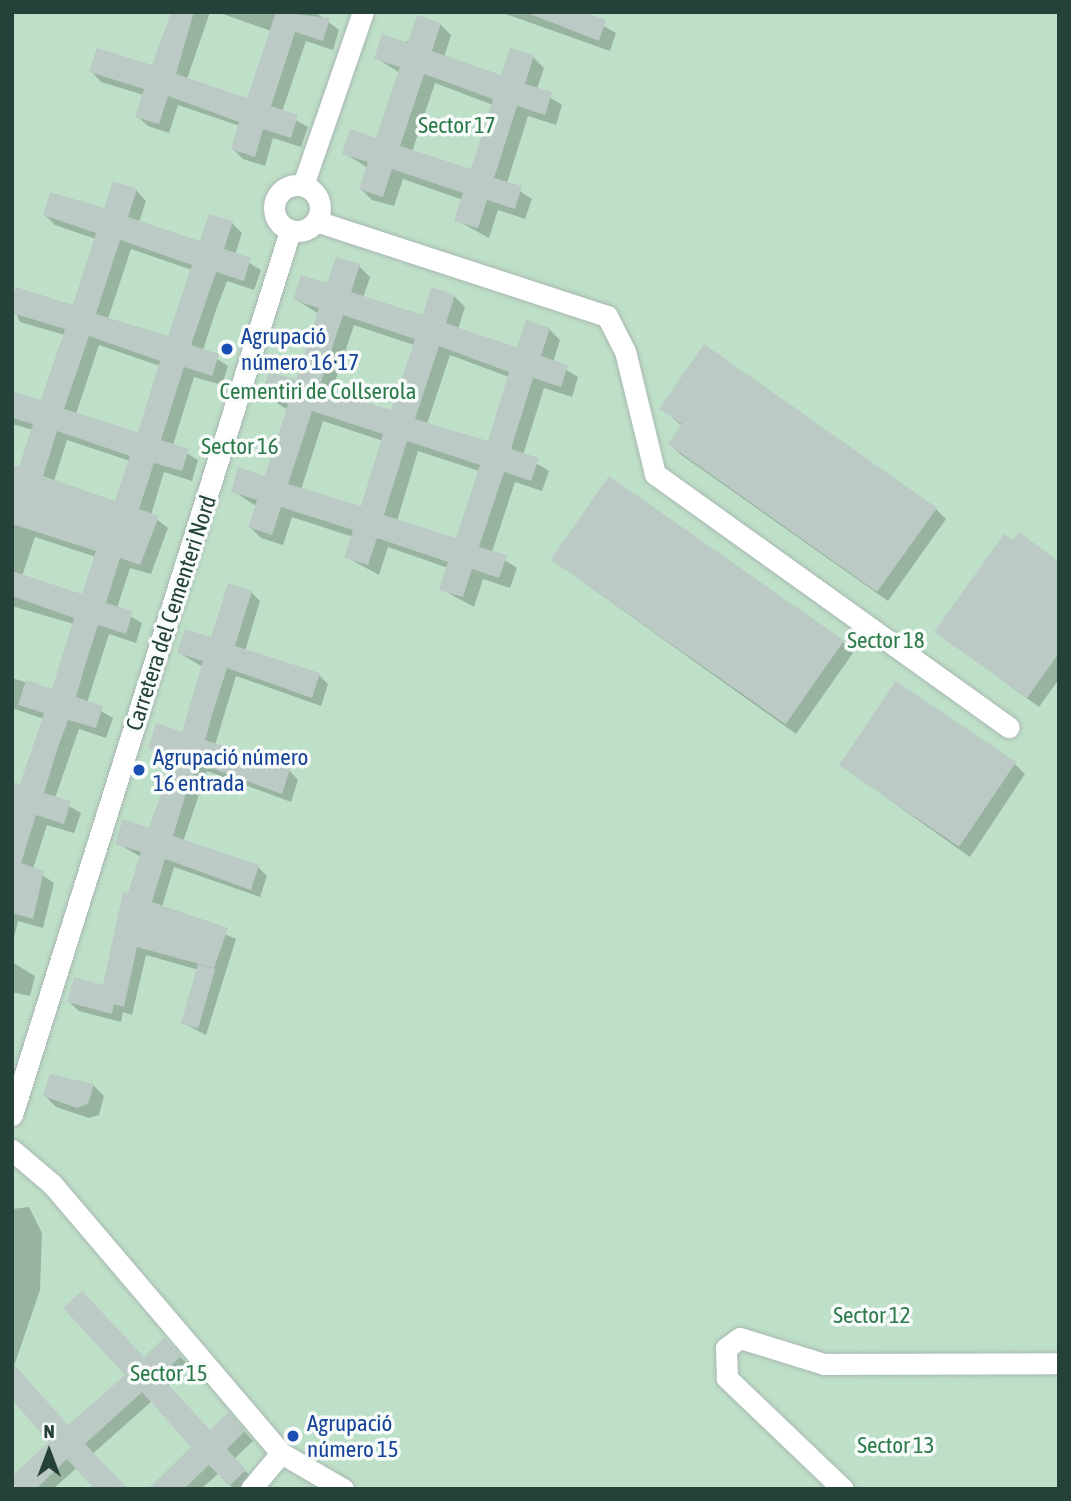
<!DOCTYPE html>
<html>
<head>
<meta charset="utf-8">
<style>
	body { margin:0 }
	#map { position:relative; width:1071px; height:1501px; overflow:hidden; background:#e6efeb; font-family:"Asap Condensed",sans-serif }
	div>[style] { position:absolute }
	.green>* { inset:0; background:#bfe0c8; transform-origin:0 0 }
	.shadow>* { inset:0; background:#0003 }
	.building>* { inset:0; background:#bbcac4; transform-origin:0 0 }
	.roads { filter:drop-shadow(0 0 2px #a8b8b2) drop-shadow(0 0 2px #a8b8b2) }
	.minor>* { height:21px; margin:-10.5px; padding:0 10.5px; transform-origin:10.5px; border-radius:10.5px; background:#fff }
	.minor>.ring { margin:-10.5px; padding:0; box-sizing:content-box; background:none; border:21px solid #fff; border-radius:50% }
	.dots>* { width:19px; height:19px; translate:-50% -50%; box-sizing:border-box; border:4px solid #f7fbf9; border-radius:50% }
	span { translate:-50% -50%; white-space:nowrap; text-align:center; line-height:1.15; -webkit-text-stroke:7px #f7fbf9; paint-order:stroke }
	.park-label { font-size:23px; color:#2d7a4b }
	.transit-label { font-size:23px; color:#164399 }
	.left { translate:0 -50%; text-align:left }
	.street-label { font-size:23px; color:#24423a }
	.frame { position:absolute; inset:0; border:14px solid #24423a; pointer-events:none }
	.north { position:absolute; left:14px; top:1417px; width:70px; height:70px; -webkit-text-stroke:5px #f7fbf9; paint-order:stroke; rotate:0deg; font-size:19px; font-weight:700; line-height:28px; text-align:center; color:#24423a }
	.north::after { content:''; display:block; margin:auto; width:24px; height:32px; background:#24423a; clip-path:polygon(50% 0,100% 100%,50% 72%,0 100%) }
</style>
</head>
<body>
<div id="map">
	<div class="green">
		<div style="left:12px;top:12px;width:1047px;height:1477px"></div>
	</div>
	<div class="shadow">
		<div style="clip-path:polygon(172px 12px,210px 12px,187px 79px,249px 100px,271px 31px,217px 12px,315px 12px,339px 30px,333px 50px,306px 41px,282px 112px,308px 127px,301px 147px,273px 138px,265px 166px,243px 159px,233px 149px,240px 126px,178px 105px,169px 133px,148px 126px,137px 116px,144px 95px,101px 82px,91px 71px,153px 67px)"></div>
		<div style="clip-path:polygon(500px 12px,578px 12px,616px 33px,610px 51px)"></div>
		<div style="clip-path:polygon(evenodd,440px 24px,451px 35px,444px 57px,503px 77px,533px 57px,544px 68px,537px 89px,562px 105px,556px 125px,528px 116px,507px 183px,532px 199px,525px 219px,498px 210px,489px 238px,456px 220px,463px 200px,403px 179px,394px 206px,372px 200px,361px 189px,368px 168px,344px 153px,377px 140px,400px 73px,376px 58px,440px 24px,435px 83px,493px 105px,472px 171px,412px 152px,435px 83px)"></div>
		<div style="clip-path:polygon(evenodd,136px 190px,146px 201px,139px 222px,201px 243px,232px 223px,242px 233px,235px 255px,261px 270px,254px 290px,227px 281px,216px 310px,203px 350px,228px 366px,222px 385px,194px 377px,173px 445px,198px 460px,192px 481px,164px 472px,151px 515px,168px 528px,151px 574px,130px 568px,117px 608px,142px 623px,136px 643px,109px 634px,87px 703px,113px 718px,106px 738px,79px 729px,55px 798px,81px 813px,74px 833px,47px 825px,33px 869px,54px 883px,43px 928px,18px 921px,12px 946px,12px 784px,21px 787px,44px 719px,12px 708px,12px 678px,53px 691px,74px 624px,12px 606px,12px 467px,20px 470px,33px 430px,12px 424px,12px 393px,42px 402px,65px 335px,20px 322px,12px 304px,74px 307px,96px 239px,55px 225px,45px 215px,105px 210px,136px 190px,131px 249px,192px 270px,169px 338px,108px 319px,131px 249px,136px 190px,99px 345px,160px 366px,139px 434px,76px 414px,99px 345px,136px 190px,67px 440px,130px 461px,117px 503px,54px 481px,67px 440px,136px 190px,35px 537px,96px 557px,83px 596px,22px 576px,35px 537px)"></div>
		<div style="clip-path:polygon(evenodd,359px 266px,370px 277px,363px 298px,424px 317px,454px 296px,465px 307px,458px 329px,518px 349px,549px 329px,560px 340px,553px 362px,578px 377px,572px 397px,544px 388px,523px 455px,549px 471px,542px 491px,515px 482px,492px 552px,517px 568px,510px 588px,483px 579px,474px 607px,441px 589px,448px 568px,388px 547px,379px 575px,346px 557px,353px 537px,292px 517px,283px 545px,261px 538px,250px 527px,256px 506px,233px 491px,266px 478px,288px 410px,264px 395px,297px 382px,319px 314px,295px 299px,359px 266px,354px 325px,414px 345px,392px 412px,331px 394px,354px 325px,359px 266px,450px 355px,509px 377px,489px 443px,427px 424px,450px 355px,359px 266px,323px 421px,383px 441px,362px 508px,301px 490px,323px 421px,359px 266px,418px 451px,479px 471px,457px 540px,397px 521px,418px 451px)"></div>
		<div style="clip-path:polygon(661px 408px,936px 509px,946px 519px,888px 601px,680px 454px,670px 444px,682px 426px)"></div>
		<div style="clip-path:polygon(551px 559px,843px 642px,853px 653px,796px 734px)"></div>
		<div style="clip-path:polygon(1059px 564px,1059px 679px,1039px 707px,936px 632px)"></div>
		<div style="clip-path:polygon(251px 592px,260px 601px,245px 651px,319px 675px,328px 684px,321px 706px,236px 676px,215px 745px,289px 770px,298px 780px,291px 802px,207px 771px,183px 842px,258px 867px,267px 876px,260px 897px,174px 867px,162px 907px,236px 939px,206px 1035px,183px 1023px,199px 970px,146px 955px,132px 1015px,123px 1012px,121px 1022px,79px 1011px,69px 1002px,104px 987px,141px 857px,117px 843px,150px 830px,174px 761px,150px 747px,183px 734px,203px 667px,179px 653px,212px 639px)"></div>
		<div style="clip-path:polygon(839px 764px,1015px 764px,1025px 774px,970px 857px)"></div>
		<div style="clip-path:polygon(12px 962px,35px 976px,30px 996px,12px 992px)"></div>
		<div style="clip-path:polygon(93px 1085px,104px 1096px,99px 1115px,89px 1118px,56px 1107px,45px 1096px)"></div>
		<div style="clip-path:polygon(29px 1207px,42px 1233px,40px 1290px,14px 1366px,69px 1427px,164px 1340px,189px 1366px,168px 1386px,211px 1432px,238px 1424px,253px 1441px,234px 1459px,254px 1480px,244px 1489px,234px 1489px,219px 1473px,201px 1489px,148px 1489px,194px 1447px,152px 1401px,53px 1489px,12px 1489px,52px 1442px,12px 1398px,12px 1209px)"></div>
	</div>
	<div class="building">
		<div style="clip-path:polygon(171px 12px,194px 12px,176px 74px,247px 98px,276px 12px,330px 18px,323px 41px,295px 32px,286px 60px,271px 106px,298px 115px,291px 138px,263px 129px,255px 157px,231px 149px,239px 122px,168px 96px,159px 124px,135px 117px,144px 89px,89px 72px,97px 48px,152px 65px)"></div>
		<div style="clip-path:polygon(525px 12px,583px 12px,606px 20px,599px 41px)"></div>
		<div style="clip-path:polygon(evenodd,417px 15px,441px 23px,432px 51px,501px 75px,510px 48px,534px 55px,525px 84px,552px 92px,545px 115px,517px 106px,494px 178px,522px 186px,515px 209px,487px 200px,478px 228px,454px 221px,463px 193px,392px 169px,383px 197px,359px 189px,368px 162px,342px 154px,350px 129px,376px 138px,400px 67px,374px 59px,382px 34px,408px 43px,417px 15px,424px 74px,493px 99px,471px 169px,400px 146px,424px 74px)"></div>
		<div style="clip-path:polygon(evenodd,113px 181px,137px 189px,128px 217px,200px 241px,209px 214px,233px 221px,224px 249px,251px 258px,244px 281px,216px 272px,191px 345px,219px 354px,212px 376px,184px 367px,161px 440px,189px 449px,182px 471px,154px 463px,139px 509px,159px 516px,140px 565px,120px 558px,106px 603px,133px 611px,126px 634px,98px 625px,84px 669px,76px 697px,103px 706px,96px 728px,68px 720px,58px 747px,44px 793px,71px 801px,64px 824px,36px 815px,21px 863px,44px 871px,33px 919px,12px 913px,12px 782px,20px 784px,44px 713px,18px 705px,26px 680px,52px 689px,74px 618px,12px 596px,12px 571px,82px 594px,96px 551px,12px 524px,12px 465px,19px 467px,33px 424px,12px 418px,12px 391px,41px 400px,65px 329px,12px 313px,12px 299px,16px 287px,73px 305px,96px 233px,43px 215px,50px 192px,104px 208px,113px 181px,120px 240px,192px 265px,168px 336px,96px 314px,120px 240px,113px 181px,89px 336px,160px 361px,138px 432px,64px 409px,89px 336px,113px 181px,57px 431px,130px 456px,115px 501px,43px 476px,57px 431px)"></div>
		<div style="clip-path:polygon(evenodd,336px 257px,360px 264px,351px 292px,423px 315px,431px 287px,455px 295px,446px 323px,473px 333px,517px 347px,526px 320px,550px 328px,541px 356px,568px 365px,561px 387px,533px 378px,511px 449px,539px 458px,531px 481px,504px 472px,479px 547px,507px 555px,499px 578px,472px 569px,463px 597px,439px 590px,448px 562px,377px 538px,368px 565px,344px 558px,353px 530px,281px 507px,272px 535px,248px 527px,257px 500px,231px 492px,238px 467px,265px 476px,288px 404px,262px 396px,269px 371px,296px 380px,319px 308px,293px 300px,301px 275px,327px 283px,336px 257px,343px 315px,415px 339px,391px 410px,319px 388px,343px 315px,336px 257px,439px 346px,509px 372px,488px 441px,415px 419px,439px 346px,336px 257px,312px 411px,383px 434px,361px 506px,288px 484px,312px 411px,336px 257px,407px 441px,480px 465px,456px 538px,384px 515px,407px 441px)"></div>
		<div style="clip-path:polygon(704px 344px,937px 508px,877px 592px,668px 444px,682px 424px,659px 409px)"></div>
		<div style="left:609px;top:476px;width:287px;height:102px;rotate:35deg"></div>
		<div style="clip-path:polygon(1019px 532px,1059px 562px,1059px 653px,1027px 698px,934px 632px,1004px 534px,1013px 540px)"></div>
		<div style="clip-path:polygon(228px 583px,252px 591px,235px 646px,320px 673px,312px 698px,227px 668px,213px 712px,205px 740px,290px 769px,282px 794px,198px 763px,187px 790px,173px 836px,259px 865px,251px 890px,165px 859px,152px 902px,228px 928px,214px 968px,137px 947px,124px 1007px,114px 1004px,112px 1014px,67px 1002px,74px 977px,103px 985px,123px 892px,128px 893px,141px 852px,115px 844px,123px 819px,149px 828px,174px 756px,148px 748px,156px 723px,182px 732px,203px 661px,177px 653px,185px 629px,211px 637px)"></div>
		<div style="left:896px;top:681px;width:145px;height:102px;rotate:34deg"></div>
		<div style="left:198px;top:964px;width:18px;height:62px;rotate:16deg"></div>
		<div style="clip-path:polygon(50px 1074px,94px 1084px,88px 1104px,77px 1108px,43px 1096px)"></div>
		<div style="clip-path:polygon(82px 1291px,144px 1357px,164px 1338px,176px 1350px,181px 1356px,160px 1376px,210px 1430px,229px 1412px,245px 1431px,227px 1449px,246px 1470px,229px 1486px,209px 1465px,184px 1489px,148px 1489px,191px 1447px,142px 1392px,85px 1444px,128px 1489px,94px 1489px,67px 1459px,36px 1489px,12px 1489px,12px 1476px,49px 1442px,12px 1400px,12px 1362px,68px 1425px,125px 1375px,63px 1308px)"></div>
	</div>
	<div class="roads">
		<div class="minor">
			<div style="left:303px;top:185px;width:183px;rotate:-70.9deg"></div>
			<div class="ring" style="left:274px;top:185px;width:25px;height:25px"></div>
			<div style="left:316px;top:221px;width:306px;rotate:18.1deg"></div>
			<div style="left:607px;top:316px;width:39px;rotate:63deg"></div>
			<div style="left:625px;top:351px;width:127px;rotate:76.3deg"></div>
			<div style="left:655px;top:474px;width:435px;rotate:35.6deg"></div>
			<div style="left:12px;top:1115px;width:927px;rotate:-72.54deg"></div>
			<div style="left:12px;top:1150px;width:52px;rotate:40.4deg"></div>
			<div style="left:52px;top:1184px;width:353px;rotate:49.6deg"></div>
			<div style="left:281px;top:1453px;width:72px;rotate:30.1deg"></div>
			<div style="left:251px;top:1489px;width:47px;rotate:-50.2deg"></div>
			<div style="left:843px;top:1489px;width:161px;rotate:-136.3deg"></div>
			<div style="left:727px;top:1378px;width:30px;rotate:-92deg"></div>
			<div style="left:726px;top:1348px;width:17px;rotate:-36deg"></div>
			<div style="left:740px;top:1338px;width:88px;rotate:17.2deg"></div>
			<div style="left:824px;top:1364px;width:235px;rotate:-0.2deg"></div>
		</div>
	</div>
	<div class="dots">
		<div style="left:227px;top:349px;background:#1a4fb4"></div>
		<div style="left:139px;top:770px;background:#1a4fb4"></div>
		<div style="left:293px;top:1436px;background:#1a4fb4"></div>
	</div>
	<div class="park-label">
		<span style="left:457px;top:125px">Sector 17</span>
		<span style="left:318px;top:391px">Cementiri de Collserola</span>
		<span style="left:240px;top:446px">Sector 16</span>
		<span style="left:886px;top:640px">Sector 18</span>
		<span style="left:872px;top:1315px">Sector 12</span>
		<span style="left:169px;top:1373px">Sector 15</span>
		<span style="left:896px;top:1445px">Sector 13</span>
	</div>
	<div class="transit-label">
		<span class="left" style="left:241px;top:349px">Agrupació<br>número 16·17</span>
		<span class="left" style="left:153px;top:770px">Agrupació número<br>16 entrada</span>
		<span class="left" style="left:307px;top:1436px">Agrupació<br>número 15</span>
	</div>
	<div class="street-label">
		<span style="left:171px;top:613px;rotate:-72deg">Carretera del Cementeri Nord</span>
	</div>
	<div class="frame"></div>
	<div class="north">N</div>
</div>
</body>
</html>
